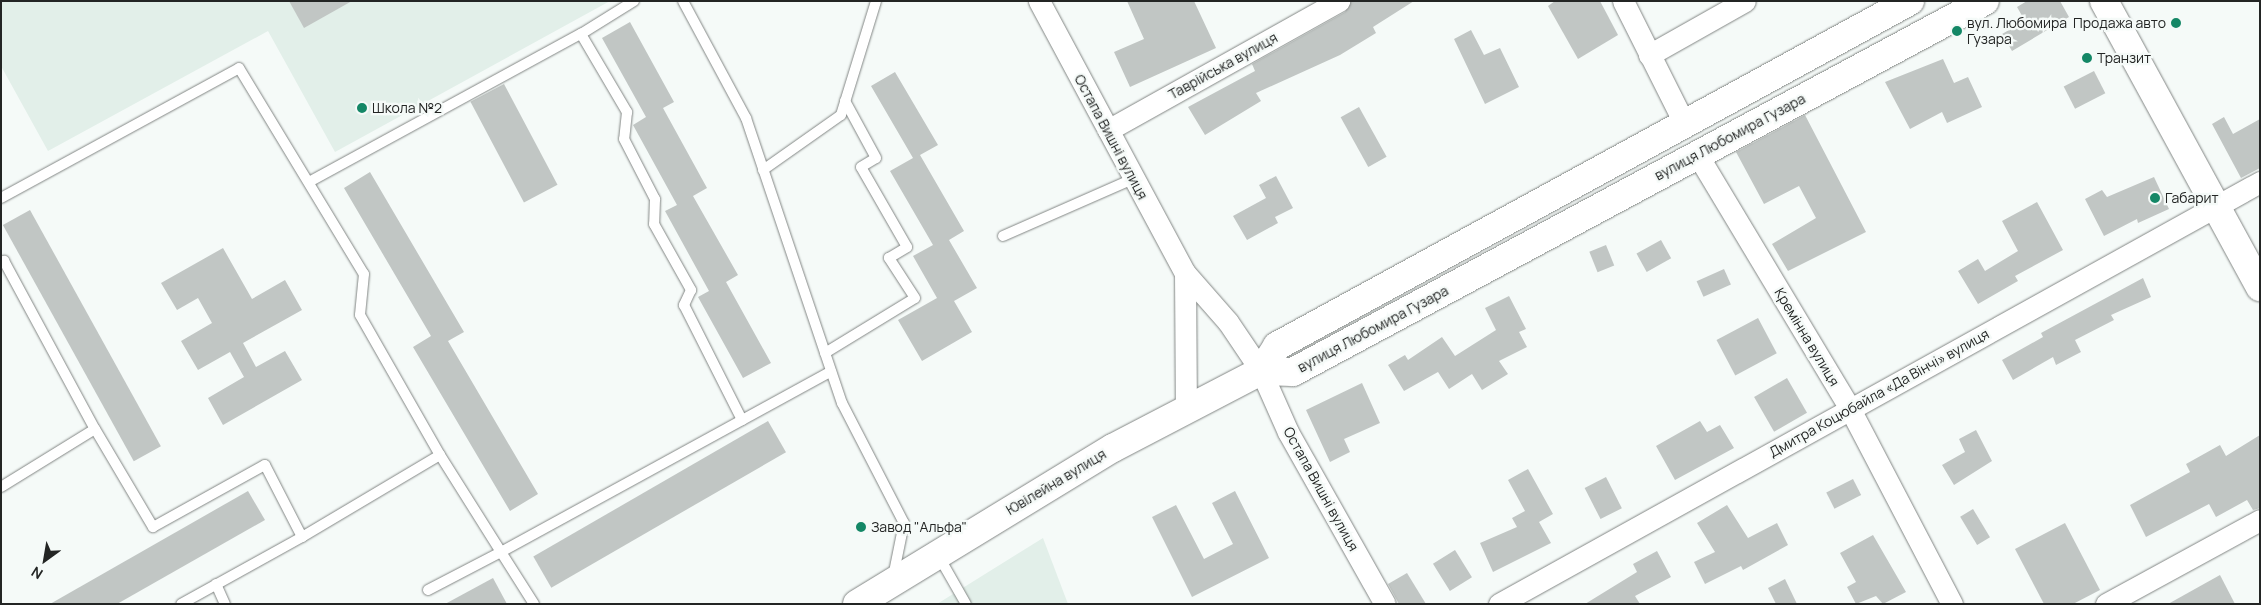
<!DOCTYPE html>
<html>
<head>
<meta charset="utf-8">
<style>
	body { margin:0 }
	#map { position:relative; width:2261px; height:605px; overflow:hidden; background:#f5faf8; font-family:Manrope,sans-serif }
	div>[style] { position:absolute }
	.built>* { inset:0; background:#e2efe9 }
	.building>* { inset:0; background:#c1c6c4; transform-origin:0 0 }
	.roads { filter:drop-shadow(0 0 1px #828684) drop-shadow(0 0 1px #828684) }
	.lane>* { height:10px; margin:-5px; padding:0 5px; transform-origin:5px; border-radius:5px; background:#fff }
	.street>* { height:21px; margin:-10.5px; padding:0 10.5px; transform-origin:10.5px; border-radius:10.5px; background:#fff }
	.secondary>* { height:28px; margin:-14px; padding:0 14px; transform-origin:14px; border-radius:14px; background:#fff }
	.dots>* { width:14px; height:14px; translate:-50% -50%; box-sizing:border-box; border:2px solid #f5faf8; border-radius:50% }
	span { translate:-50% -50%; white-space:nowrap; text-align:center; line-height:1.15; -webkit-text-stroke:4.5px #f5faf8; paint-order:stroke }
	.poi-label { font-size:14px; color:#232524 }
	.left { translate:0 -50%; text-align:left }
	.right { translate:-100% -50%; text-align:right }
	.street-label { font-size:14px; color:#232524 }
	.frame { position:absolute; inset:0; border:2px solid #232524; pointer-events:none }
	.north { position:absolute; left:20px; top:535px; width:50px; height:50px; -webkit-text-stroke:4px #f5faf8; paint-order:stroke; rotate:212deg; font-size:14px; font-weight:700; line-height:20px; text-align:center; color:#232524 }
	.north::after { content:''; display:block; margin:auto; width:18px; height:22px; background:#232524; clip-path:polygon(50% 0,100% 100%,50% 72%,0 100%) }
</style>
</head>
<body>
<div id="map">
	<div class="built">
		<div style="clip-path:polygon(1px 1px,610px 1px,335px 152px,268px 31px,48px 151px,1px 66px)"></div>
		<div style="clip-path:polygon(1043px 538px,1068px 604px,937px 604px)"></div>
	</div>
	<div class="building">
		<div style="clip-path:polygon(289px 1px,352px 1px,304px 28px)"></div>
		<div style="clip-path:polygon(1127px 1px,1194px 1px,1216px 48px,1130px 87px,1114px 52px,1144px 39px)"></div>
		<div style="clip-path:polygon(1351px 1px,1414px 1px,1373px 27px,1376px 33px,1340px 55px,1256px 93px,1261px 101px,1205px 135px,1188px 107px,1255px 71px,1252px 64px,1345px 12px)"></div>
		<div style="clip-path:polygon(1555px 1px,1600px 1px,1618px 35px,1578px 59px,1548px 6px)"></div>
		<div style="clip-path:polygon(2027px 1px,2060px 1px,2069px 17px,2012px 51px,2002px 34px,2025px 21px,2017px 7px)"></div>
		<div style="clip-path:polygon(630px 22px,674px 102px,663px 108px,707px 188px,693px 196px,738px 275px,726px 282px,771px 363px,743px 378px,698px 297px,709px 291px,665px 211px,677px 205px,633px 125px,646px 117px,602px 38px)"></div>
		<div style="clip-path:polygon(1471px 30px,1484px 55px,1500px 48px,1519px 87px,1485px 104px,1454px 39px)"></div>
		<div style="clip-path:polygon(1943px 59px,1954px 83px,1968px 77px,1982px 107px,1947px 123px,1942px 112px,1910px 129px,1885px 82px)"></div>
		<div style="left:2094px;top:71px;width:25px;height:34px;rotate:63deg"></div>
		<div style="clip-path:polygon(895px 72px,938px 145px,920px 155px,964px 231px,949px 240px,977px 288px,954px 301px,972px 332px,922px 361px,898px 320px,937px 298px,913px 256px,933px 245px,890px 171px,913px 158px,871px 86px)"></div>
		<div style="left:504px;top:84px;width:114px;height:38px;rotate:62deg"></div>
		<div style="left:1359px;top:107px;width:57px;height:21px;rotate:61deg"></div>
		<div style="clip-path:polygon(1805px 115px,1866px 232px,1788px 271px,1772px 244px,1816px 218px,1799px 186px,1764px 204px,1736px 152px)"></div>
		<div style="clip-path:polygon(2224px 117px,2233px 134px,2260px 119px,2260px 168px,2241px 178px,2212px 124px)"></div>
		<div style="clip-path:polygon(370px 172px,464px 332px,448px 341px,538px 494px,510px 511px,413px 347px,431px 336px,344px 188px)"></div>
		<div style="clip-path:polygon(1276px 176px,1293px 208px,1275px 217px,1278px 223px,1247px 240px,1233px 216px,1266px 198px,1259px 185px)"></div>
		<div style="clip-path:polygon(2154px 177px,2169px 209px,2138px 223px,2137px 219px,2104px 236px,2085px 199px,2102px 190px,2107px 197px)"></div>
		<div style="clip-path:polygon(2037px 202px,2063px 250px,2015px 276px,2018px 281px,1978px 304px,1958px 271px,1978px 259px,1985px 271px,2018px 251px,2002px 221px)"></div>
		<div style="left:30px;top:210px;width:270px;height:31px;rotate:61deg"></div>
		<div style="left:1661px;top:240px;width:21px;height:28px;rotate:61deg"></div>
		<div style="left:1606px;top:245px;width:22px;height:18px;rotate:68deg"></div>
		<div style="clip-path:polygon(223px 248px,252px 299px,285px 280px,302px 310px,243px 343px,256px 367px,285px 351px,302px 380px,223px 425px,208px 398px,244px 377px,230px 352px,198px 370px,181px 341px,212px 323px,198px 298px,177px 310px,161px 283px)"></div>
		<div style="left:1724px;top:269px;width:17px;height:30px;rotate:66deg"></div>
		<div style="clip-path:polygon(2143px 278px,2151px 297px,2111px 315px,2114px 320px,2075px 340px,2081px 352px,2056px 365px,2053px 357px,2013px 380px,2002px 360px,2043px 337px,2041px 333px)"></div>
		<div style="clip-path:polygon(1509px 296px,1526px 329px,1519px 332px,1527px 347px,1499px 361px,1508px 374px,1482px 390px,1472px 374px,1449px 389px,1438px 372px,1404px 391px,1388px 365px,1405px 355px,1408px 360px,1442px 337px,1455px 356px,1496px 330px,1485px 308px)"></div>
		<div style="left:1758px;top:318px;width:40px;height:47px;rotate:62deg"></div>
		<div style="left:1787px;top:378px;width:40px;height:38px;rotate:60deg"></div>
		<div style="clip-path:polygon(1362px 383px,1380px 423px,1344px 439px,1350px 452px,1330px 462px,1306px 410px)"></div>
		<div style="left:768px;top:421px;width:36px;height:271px;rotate:60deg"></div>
		<div style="clip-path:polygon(1700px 421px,1707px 432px,1720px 425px,1734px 448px,1675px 480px,1656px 446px)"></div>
		<div style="clip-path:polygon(1976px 430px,1992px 461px,1954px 485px,1942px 465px,1965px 452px,1959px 439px)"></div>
		<div style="clip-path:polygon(2260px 435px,2260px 508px,2253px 510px,2247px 500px,2216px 517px,2209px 504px,2146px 537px,2130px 505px,2190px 472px,2186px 464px,2220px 445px,2226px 456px)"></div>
		<div style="clip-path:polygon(1528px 469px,1553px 514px,1539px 522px,1551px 543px,1493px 572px,1480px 543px,1517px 527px,1512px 518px,1525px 511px,1508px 480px)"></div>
		<div style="left:1606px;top:477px;width:35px;height:24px;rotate:63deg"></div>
		<div style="left:1853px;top:479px;width:18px;height:30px;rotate:63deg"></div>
		<div style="clip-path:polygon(248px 491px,265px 520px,117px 604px,50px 604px)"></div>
		<div style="clip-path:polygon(1235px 491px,1269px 558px,1192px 597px,1152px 517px,1176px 505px,1204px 559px,1233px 544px,1212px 503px)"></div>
		<div style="clip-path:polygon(1727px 505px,1748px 538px,1777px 523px,1788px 545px,1743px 570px,1741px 566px,1705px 584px,1694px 562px,1715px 552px,1697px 523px)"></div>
		<div style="left:1973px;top:509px;width:33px;height:15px;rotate:59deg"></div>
		<div style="clip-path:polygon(2065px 523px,2100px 590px,2073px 604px,2044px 604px,2015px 549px)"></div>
		<div style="clip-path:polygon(1873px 535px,1906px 592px,1883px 604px,1876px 596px,1856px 604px,1847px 587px,1856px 582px,1840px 553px)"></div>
		<div style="left:1455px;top:550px;width:32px;height:26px;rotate:58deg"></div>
		<div style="clip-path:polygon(1657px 551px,1671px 577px,1635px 596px,1640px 604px,1585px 604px,1637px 572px,1633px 564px)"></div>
		<div style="clip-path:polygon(1407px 573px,1426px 604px,1399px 604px,1388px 584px)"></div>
		<div style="clip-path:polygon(2220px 575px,2235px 604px,2168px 604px)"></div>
		<div style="clip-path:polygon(493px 578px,507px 604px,445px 604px)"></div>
		<div style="clip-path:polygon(1785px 579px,1797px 604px,1776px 604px,1768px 588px)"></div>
	</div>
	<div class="roads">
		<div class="lane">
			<div style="left:634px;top:1px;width:62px;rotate:148.1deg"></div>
			<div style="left:581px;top:34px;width:91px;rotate:59.5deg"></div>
			<div style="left:627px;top:112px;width:27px;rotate:96deg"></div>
			<div style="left:624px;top:139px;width:68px;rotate:62.7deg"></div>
			<div style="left:655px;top:199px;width:25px;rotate:92deg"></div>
			<div style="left:654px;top:224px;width:76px;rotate:60.7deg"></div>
			<div style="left:691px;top:290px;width:17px;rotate:115deg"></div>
			<div style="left:684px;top:305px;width:129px;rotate:63.2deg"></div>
			<div style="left:683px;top:1px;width:133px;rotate:61.7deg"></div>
			<div style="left:746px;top:118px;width:301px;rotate:71.4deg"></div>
			<div style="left:842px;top:403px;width:135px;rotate:62.7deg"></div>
			<div style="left:904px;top:523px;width:55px;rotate:101.5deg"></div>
			<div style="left:763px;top:170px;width:95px;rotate:-35.2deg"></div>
			<div style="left:841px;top:115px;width:119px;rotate:-72.9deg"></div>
			<div style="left:309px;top:182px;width:310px;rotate:-28.6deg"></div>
			<div style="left:1px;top:198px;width:271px;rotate:-28.6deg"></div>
			<div style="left:239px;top:68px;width:241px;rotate:58.8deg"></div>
			<div style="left:364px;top:274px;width:41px;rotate:95.6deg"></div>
			<div style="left:360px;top:315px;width:161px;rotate:60.3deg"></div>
			<div style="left:440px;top:455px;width:161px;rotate:149.3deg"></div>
			<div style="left:1003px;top:236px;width:142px;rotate:-23.7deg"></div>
			<div style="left:1px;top:263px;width:4px;rotate:-34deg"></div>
			<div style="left:4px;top:261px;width:191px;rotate:61.6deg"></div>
			<div style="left:825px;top:353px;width:105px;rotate:-31.4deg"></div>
			<div style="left:915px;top:298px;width:48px;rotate:-123deg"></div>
			<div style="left:889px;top:258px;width:21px;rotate:-31deg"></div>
			<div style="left:907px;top:247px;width:92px;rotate:-119.9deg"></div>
			<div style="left:861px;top:167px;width:17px;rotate:-31deg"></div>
			<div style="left:876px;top:158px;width:65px;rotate:-118.5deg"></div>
			<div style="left:1px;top:487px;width:110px;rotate:-31.7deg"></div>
			<div style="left:95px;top:429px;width:114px;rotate:59.4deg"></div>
			<div style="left:153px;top:527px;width:128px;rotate:-29deg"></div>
			<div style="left:265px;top:465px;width:81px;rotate:62.8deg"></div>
			<div style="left:302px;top:537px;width:138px;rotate:151deg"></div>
			<div style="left:938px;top:555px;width:56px;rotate:60.3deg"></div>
			<div style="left:216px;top:584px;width:22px;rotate:66deg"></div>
			<div style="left:428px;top:590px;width:82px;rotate:-27.5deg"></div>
			<div style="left:501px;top:552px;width:115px;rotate:-122.2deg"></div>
			<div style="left:534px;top:604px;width:62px;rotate:-122.4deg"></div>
			<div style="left:501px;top:552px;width:376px;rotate:-28.7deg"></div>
		</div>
		<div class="street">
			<div style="left:1039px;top:1px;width:309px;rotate:61.8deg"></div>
			<div style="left:1185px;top:273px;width:65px;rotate:48.7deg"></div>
			<div style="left:1228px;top:322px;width:59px;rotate:56deg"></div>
			<div style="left:1261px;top:371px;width:67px;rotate:66.1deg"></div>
			<div style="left:1288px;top:432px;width:197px;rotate:60.6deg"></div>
			<div style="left:1623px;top:1px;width:139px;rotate:63.4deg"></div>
			<div style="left:1649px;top:55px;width:110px;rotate:-29.4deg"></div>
			<div style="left:1108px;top:130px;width:265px;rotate:-29.2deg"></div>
			<div style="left:1697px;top:154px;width:297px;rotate:59deg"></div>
			<div style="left:1850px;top:409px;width:220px;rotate:62.4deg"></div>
			<div style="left:1185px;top:273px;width:138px;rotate:89.6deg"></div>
			<div style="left:1499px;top:604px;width:870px;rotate:-29.01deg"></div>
			<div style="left:2106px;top:604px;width:175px;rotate:-28.6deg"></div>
		</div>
		<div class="secondary">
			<div style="left:2104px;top:1px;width:326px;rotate:61.4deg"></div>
			<div style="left:1261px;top:371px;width:30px;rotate:-57deg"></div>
			<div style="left:1277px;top:346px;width:721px;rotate:-28.59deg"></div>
			<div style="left:857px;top:604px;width:300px;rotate:-31.4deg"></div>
			<div style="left:1113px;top:448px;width:167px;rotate:-27.5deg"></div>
			<div style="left:1261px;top:371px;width:32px;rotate:2deg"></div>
			<div style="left:1293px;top:372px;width:785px;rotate:-28.2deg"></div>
		</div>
	</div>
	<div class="dots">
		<div style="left:2176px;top:23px;background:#148766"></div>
		<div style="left:1957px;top:31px;background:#148766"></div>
		<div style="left:2087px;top:58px;background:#148766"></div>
		<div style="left:362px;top:108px;background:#148766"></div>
		<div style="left:2155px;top:198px;background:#148766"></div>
		<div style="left:861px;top:527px;background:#148766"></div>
	</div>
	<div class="poi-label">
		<span class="left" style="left:1967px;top:31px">вул. Любомира<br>Гузара</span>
		<span class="right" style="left:2166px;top:23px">Продажа авто</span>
		<span class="left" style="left:2097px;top:58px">Транзит</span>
		<span class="left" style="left:372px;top:108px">Школа №2</span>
		<span class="left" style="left:2165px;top:198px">Габарит</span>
		<span class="left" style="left:871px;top:527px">Завод "Альфа"</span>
	</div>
	<div class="street-label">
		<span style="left:1223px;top:66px;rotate:-29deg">Таврійська вулиця</span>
		<span style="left:1111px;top:137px;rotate:62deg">Остапа Вишні вулиця</span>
		<span style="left:1730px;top:137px;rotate:-28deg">вулиця Любомира Гузара</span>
		<span style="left:1373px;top:329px;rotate:-28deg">вулиця Любомира Гузара</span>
		<span style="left:1807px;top:337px;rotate:59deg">Кремінна вулиця</span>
		<span style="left:1879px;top:393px;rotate:-29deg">Дмитра Коцюбайла «Да Вінчі» вулиця</span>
		<span style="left:1056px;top:482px;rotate:-31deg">Ювілейна вулиця</span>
		<span style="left:1321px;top:489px;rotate:61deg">Остапа Вишні вулиця</span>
	</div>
	<div class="frame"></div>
	<div class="north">N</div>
</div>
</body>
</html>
